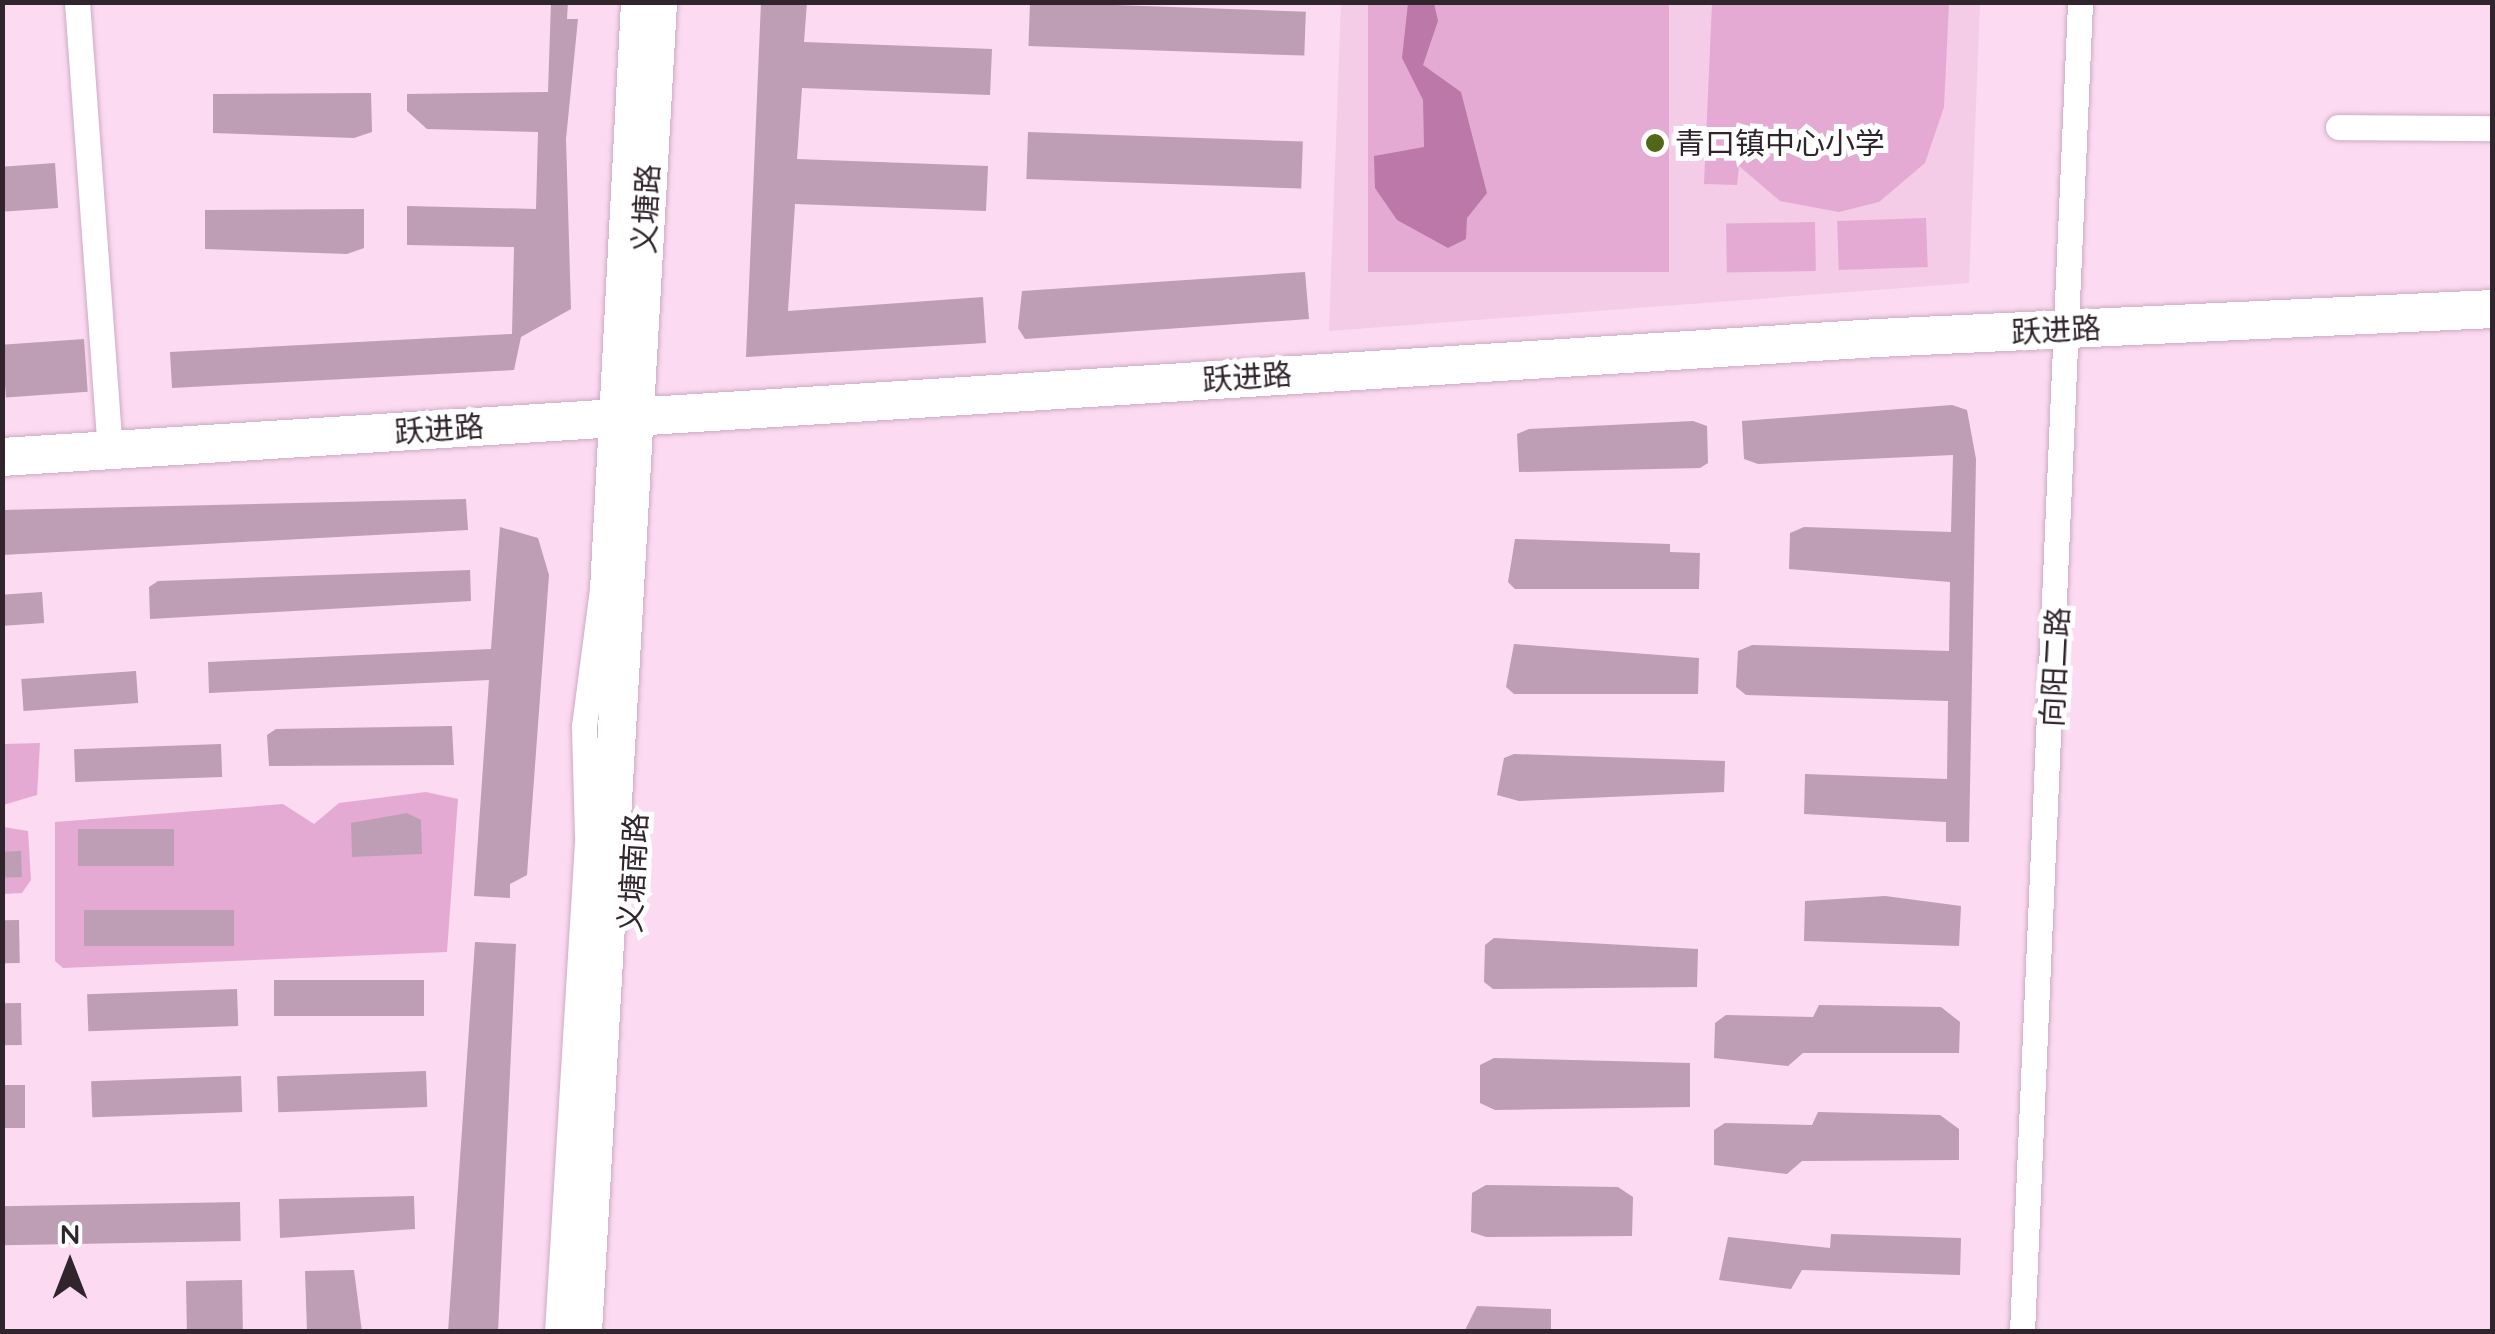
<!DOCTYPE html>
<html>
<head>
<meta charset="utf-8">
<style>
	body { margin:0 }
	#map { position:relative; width:2495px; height:1334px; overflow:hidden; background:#fcdaf1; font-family:Quicksand,"Noto Sans SC",sans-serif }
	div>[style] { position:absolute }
	.built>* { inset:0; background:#f4cce7 }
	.green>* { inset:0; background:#e5aad3; transform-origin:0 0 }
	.water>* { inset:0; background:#bc78a9 }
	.building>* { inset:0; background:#be9eb4; transform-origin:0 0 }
	.roads { filter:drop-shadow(0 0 2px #ccabc2) drop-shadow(0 0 2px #ccabc2) }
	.street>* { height:25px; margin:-12.5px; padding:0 12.5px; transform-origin:12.5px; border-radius:12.5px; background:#fff }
	.secondary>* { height:38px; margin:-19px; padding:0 19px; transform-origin:19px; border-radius:19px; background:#fff }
	.dots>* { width:28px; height:28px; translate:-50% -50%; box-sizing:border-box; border:5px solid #fff; border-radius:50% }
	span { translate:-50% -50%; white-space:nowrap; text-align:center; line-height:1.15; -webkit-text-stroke:10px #fff; paint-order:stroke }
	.poi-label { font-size:30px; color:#31252d }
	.left { translate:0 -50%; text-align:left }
	.street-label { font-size:30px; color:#31252d }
	.frame { position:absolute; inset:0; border:5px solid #31252d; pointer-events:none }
	.north { position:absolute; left:20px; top:1214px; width:100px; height:100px; -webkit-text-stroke:8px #fff; paint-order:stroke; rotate:0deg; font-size:28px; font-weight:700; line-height:40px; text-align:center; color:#31252d }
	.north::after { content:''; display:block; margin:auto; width:35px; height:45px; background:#31252d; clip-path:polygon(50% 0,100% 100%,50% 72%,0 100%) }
</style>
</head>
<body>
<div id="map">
	<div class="built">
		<div style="clip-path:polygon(1341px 3px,1980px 3px,1969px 283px,1329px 331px)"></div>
	</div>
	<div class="green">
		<div style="left:1368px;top:3px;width:301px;height:269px"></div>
		<div style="clip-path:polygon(1712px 3px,1949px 3px,1944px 107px,1925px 163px,1879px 202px,1839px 212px,1780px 201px,1739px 166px,1737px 185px,1704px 184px)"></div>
		<div style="left:1926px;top:218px;width:49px;height:89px;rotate:88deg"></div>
		<div style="left:1815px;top:222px;width:49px;height:89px;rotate:89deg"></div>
		<div style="clip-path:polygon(40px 743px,37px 795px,3px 805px,3px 744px)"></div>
		<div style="clip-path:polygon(426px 792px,458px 799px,447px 952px,63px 968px,55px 961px,55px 822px,283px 804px,314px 824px,339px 803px)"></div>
		<div style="clip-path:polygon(3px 827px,28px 831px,31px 880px,22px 893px,3px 894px)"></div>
	</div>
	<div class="water">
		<div style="clip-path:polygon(1408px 3px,1434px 3px,1438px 21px,1423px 65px,1461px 92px,1487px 193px,1467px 218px,1466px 239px,1448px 248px,1397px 220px,1375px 188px,1374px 156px,1424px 147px,1423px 100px,1402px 58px)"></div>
	</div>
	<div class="building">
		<div style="clip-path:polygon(551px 2px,568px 2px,567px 19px,578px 19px,566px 139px,571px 309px,521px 337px,514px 370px,172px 388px,170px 352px,512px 334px,514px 247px,407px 245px,407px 206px,536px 209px,538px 132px,427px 129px,407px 111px,407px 94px,548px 92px)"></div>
		<div style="clip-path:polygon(761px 2px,807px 2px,804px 42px,992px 49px,990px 95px,802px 88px,797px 159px,988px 166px,986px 211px,795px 204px,788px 311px,983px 297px,986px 343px,746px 357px)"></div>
		<div style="left:1030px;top:2px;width:276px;height:44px;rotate:2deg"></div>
		<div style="clip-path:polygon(371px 93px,372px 132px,354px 138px,213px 133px,213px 94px)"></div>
		<div style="left:1028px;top:132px;width:275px;height:47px;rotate:2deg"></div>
		<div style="left:55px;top:163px;width:45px;height:53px;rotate:86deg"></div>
		<div style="clip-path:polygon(364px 209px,364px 248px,347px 254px,205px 249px,205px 210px)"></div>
		<div style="clip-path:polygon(1305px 272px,1309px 319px,1025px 339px,1018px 328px,1022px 291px)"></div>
		<div style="left:84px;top:339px;width:53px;height:82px;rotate:86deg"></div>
		<div style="clip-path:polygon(1952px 405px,1967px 410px,1976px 459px,1969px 842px,1946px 842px,1946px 822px,1804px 814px,1805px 774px,1947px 779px,1948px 701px,1746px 695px,1736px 687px,1738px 651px,1752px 645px,1949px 651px,1950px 582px,1789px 569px,1790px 533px,1804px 527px,1951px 532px,1953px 455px,1758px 464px,1744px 459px,1742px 421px)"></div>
		<div style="clip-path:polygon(1693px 421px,1707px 426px,1708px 463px,1700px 468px,1519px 472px,1517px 434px,1529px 429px)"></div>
		<div style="clip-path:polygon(466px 499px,468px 530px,2px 555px,2px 510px)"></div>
		<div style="clip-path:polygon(500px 527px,538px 538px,549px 575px,527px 875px,510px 884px,510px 898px,474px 896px,489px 680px,209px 693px,208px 662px,491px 649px)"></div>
		<div style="clip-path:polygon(1515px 539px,1670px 544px,1670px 552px,1700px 553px,1699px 589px,1515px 589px,1508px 582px)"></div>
		<div style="clip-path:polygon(470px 570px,471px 601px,150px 619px,149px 587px,158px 581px)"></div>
		<div style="left:42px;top:592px;width:31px;height:40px;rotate:86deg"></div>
		<div style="clip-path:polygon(1514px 644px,1699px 658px,1698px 694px,1514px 694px,1506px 687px)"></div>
		<div style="left:136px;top:671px;width:32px;height:115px;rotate:86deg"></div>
		<div style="clip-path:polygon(452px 726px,454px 765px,269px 766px,267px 735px,276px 729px)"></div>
		<div style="left:221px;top:744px;width:33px;height:147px;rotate:88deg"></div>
		<div style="clip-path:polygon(1514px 754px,1725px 761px,1724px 792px,1519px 801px,1497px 795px,1504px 758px)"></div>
		<div style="clip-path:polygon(407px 813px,421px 820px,422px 854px,352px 857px,351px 823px)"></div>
		<div style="left:174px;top:829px;width:37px;height:96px;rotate:90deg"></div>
		<div style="left:21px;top:851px;width:26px;height:19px;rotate:88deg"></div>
		<div style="clip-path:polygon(1885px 896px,1961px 906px,1959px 946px,1804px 941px,1805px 901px)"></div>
		<div style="left:234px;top:910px;width:36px;height:150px;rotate:90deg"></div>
		<div style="left:19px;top:920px;width:43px;height:17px;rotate:89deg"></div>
		<div style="clip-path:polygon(1494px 938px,1698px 949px,1697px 987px,1493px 989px,1484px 982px,1485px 945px)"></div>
		<div style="clip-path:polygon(475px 942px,516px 944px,498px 1332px,448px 1332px)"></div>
		<div style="left:424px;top:980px;width:36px;height:150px;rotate:90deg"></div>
		<div style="left:237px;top:989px;width:37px;height:150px;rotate:88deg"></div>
		<div style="left:21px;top:1003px;width:42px;height:19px;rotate:89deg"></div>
		<div style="clip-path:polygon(1819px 1005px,1941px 1007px,1960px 1022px,1959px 1053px,1803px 1053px,1788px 1066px,1714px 1058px,1715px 1023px,1726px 1015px,1813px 1017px)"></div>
		<div style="clip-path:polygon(1494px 1058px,1690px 1063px,1690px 1107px,1495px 1110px,1480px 1103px,1480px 1065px)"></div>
		<div style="left:426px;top:1071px;width:36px;height:149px;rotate:88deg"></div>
		<div style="left:241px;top:1076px;width:36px;height:150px;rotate:88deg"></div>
		<div style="left:2px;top:1085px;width:23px;height:43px"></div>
		<div style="clip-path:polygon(1818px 1112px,1940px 1115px,1959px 1129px,1959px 1160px,1802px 1161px,1787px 1174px,1714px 1165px,1714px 1130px,1725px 1123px,1812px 1125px)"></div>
		<div style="clip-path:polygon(1486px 1185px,1618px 1187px,1633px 1197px,1632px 1236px,1486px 1237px,1471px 1232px,1472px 1193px)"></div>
		<div style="clip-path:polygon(414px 1196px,415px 1229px,280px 1238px,279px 1199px)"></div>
		<div style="left:240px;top:1202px;width:39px;height:238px;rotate:89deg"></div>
		<div style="clip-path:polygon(1831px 1234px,1961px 1238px,1960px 1275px,1802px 1270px,1791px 1289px,1719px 1280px,1728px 1237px,1830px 1248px)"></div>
		<div style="clip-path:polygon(354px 1270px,362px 1332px,307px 1332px,305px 1271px)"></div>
		<div style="left:242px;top:1280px;width:50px;height:56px;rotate:89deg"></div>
		<div style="clip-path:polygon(1477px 1306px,1551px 1309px,1551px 1332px,1464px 1332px)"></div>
	</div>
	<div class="roads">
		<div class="street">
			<div style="left:77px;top:2px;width:449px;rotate:85.8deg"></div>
			<div style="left:2338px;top:127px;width:154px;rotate:0.4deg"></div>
			<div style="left:557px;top:1332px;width:497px;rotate:-86.5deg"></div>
			<div style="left:587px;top:836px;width:110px;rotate:-91.6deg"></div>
			<div style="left:584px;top:726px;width:137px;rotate:-82.5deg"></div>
			<div style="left:602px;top:590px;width:589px;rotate:-86.98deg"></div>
			<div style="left:2022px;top:1332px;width:1331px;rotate:-87.5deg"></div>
		</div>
		<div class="secondary">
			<div style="left:2px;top:457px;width:1880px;rotate:-3.63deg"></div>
			<div style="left:1878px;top:338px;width:615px;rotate:-2.7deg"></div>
			<div style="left:583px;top:1332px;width:1332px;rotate:-86.77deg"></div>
		</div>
	</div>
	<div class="dots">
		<div style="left:1655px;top:143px;background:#526715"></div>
	</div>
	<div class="poi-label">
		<span class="left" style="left:1675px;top:143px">青口镇中心小学</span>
	</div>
	<div class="street-label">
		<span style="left:646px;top:209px;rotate:-87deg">义塘路</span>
		<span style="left:2056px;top:330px;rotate:-3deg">跃进路</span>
		<span style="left:1247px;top:377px;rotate:-4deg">跃进路</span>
		<span style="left:439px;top:429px;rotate:-4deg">跃进路</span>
		<span style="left:2055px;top:667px;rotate:-87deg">向阳二路</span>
		<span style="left:633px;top:873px;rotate:-87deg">义塘南路</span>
	</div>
	<div class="frame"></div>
	<div class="north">N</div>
</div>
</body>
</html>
